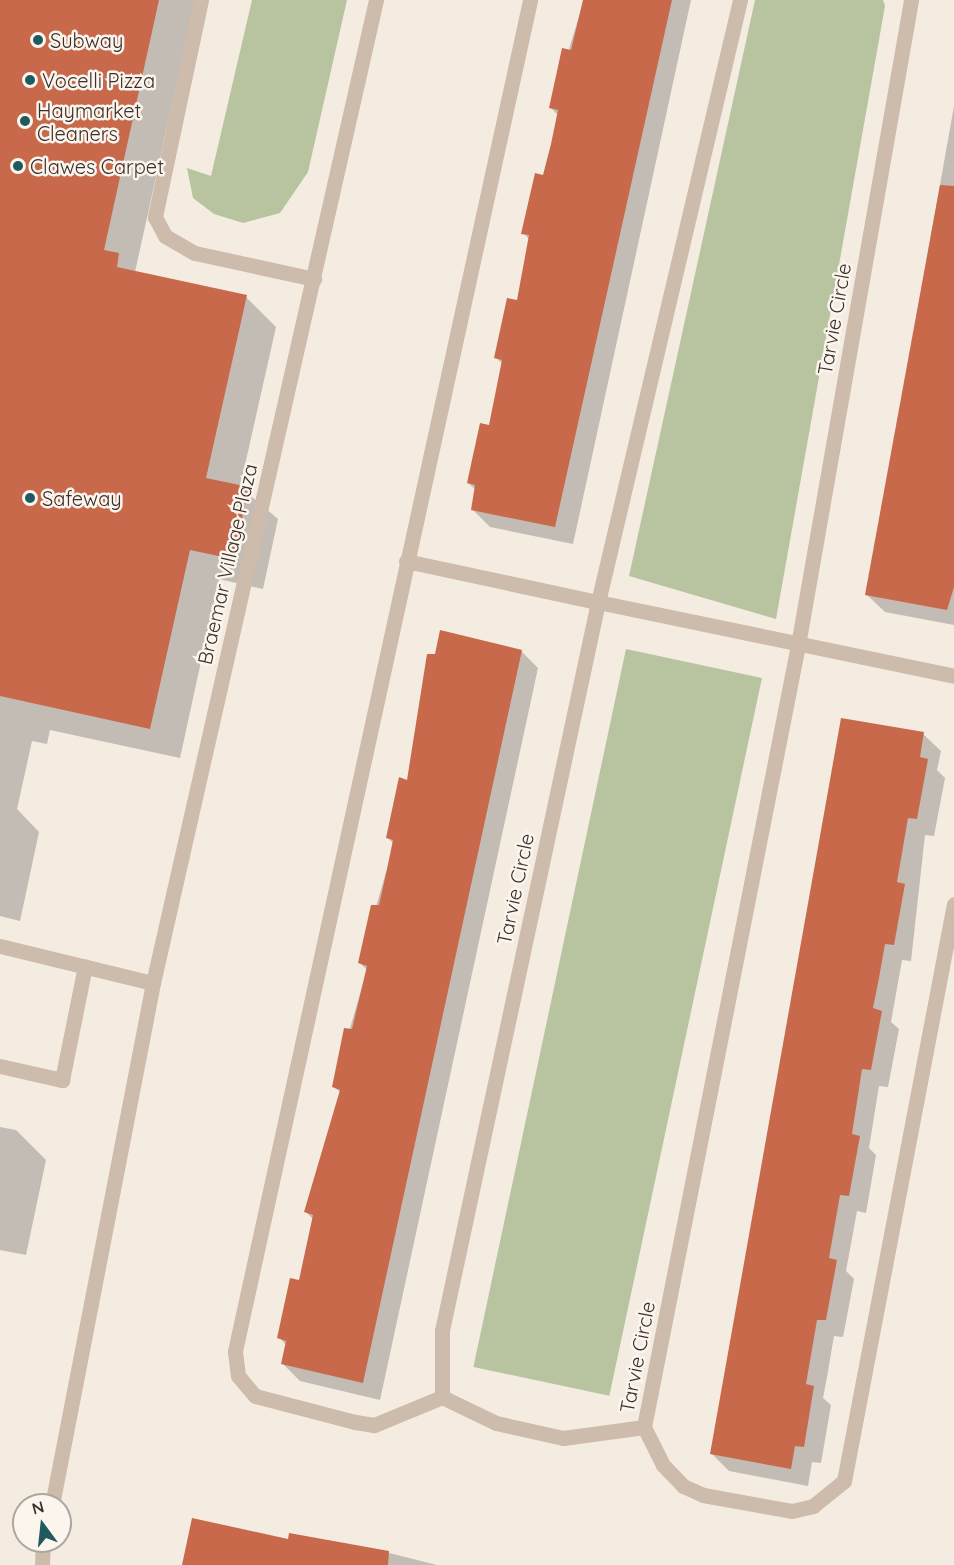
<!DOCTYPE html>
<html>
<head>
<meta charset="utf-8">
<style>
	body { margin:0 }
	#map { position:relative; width:954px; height:1565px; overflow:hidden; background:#f4ebe1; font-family:Quicksand,sans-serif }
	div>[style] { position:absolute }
	.green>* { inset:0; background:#b8c4a0; transform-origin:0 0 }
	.shadow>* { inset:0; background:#0003 }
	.building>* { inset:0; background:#c8694b }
	.lane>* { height:15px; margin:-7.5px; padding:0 7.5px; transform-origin:7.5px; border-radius:7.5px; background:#cdbbac }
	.street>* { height:15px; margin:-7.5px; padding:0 7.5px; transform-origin:7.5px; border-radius:7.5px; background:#cdbbac }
	.dots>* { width:16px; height:16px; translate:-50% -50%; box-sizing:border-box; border:3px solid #fbf5ee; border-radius:50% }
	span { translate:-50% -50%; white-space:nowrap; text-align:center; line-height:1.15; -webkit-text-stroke:5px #fbf5ee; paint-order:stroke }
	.poi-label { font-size:20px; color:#3b302b }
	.left { translate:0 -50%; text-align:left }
	.street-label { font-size:20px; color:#3b302b }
	.north { position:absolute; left:12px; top:1493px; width:60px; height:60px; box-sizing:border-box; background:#fbf5ee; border:2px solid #aea6a0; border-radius:50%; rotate:345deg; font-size:16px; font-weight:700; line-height:24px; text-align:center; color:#3b302b }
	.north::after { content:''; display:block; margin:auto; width:21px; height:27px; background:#1f5a5e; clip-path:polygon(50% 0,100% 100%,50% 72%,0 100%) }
</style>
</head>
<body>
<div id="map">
	<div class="green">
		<div style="clip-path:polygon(252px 0,347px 0,308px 172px,280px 213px,243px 223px,214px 214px,193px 198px,187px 168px,211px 176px)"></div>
		<div style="clip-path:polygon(755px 0,883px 0,885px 6px,776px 619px,629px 576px)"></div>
		<div style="left:626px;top:649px;width:139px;height:734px;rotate:12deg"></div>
	</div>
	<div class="shadow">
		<div style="clip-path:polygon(0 0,195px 0,135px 272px,246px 297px,276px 327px,240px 487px,278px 519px,263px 589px,219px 579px,180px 758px,50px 730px,47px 744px,32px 741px,17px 809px,39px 832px,20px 921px,0 916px)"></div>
		<div style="clip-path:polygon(584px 0,691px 0,573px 544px,490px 527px,472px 509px,476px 490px,468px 483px,490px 426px,503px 364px,495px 357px,518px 302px,530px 240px,523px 233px,545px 177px,558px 115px,551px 108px)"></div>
		<div style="clip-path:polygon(954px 106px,954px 625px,885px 612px,867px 595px)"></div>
		<div style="clip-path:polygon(521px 651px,538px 668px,380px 1400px,300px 1381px,282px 1363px,286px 1345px,279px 1337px,300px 1281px,313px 1219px,306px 1212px,341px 1093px,333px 1086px,367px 970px,360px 963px,394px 844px,387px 837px,409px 782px)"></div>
		<div style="clip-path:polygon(923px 734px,941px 751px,937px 770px,945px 778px,934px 836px,925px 835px,911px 961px,902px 960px,891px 1022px,899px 1029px,888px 1087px,879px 1086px,869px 1148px,876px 1155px,866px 1213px,857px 1211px,846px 1271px,854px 1279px,843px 1337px,834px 1336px,827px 1377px,823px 1398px,831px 1405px,821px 1463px,812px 1462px,808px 1486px,729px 1471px,712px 1454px)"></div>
		<div style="clip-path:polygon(0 1127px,16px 1130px,46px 1160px,26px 1255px,0 1250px)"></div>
		<div style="clip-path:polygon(289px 1541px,373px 1549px,437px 1565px,184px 1565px)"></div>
	</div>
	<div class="building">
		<div style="clip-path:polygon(0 0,159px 0,104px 250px,119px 253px,117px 267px,247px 295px,206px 478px,249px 487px,233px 559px,190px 550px,150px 729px,0 696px)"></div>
		<div style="clip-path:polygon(583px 0,672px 0,555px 527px,471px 510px,475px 485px,467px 483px,480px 423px,489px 425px,502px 360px,494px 358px,507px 298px,517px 300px,529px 235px,521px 234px,535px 173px,543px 175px,551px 144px,558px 110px,549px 108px,562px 48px,571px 50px)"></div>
		<div style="clip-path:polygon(940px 185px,954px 186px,954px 587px,947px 610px,865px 595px)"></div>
		<div style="clip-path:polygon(440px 630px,522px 650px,363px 1383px,281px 1364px,286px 1341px,277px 1338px,290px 1278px,299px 1280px,313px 1215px,304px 1212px,340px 1090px,332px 1087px,344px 1028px,352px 1029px,367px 966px,358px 963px,371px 905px,379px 905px,386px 874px,393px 840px,386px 838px,399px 777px,407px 780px,427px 654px,435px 654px)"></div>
		<div style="clip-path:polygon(841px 718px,924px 732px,920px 757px,928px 759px,917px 819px,908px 818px,897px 882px,905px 884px,894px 945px,885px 944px,879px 978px,873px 1008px,882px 1011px,871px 1070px,862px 1069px,852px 1134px,860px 1136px,849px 1196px,840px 1195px,829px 1258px,837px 1260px,826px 1320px,817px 1320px,806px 1384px,814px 1386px,804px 1447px,795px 1446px,791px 1469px,710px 1454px)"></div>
		<div style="clip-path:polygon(192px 1518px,288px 1539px,289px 1533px,389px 1551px,388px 1565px,182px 1565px)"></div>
	</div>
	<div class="lane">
		<div style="left:201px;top:0;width:222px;rotate:102deg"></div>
		<div style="left:155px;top:217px;width:21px;rotate:62deg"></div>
		<div style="left:165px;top:236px;width:34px;rotate:30deg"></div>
		<div style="left:195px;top:253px;width:122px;rotate:12.3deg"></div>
		<div style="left:406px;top:561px;width:196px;rotate:12.1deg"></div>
		<div style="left:0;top:1066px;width:64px;rotate:12.7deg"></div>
		<div style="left:62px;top:1080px;width:116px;rotate:-78.6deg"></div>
		<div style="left:442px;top:1397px;width:74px;rotate:157.6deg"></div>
		<div style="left:374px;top:1425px;width:19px;rotate:-171deg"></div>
		<div style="left:355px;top:1422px;width:103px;rotate:-165.4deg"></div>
		<div style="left:255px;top:1396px;width:26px;rotate:-130deg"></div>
		<div style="left:238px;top:1376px;width:25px;rotate:-97deg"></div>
		<div style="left:235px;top:1351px;width:1383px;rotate:-77.68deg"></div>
		<div style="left:644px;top:1427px;width:42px;rotate:63.4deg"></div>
		<div style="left:663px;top:1465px;width:29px;rotate:46deg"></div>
		<div style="left:683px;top:1486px;width:22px;rotate:24deg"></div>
		<div style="left:703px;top:1495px;width:90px;rotate:10.2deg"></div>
		<div style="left:792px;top:1511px;width:22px;rotate:-13deg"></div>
		<div style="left:813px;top:1506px;width:40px;rotate:-39deg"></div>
		<div style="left:844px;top:1481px;width:587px;rotate:-79.21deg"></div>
	</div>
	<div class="street">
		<div style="left:740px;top:0;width:619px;rotate:103.27deg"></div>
		<div style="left:598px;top:602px;width:745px;rotate:102.09deg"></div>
		<div style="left:442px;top:1330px;width:67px;rotate:90deg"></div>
		<div style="left:442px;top:1397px;width:60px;rotate:25.7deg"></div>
		<div style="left:496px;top:1423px;width:69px;rotate:12.6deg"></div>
		<div style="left:563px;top:1438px;width:82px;rotate:-7.7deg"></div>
		<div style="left:644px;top:1427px;width:797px;rotate:-78.86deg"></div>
		<div style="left:798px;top:645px;width:655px;rotate:-80.06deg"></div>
		<div style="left:598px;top:602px;width:364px;rotate:11.7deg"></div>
		<div style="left:0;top:946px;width:157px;rotate:13.6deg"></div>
		<div style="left:52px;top:1505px;width:532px;rotate:-79.05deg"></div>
		<div style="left:153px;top:983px;width:1008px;rotate:-77.22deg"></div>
		<div style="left:42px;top:1565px;width:24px;rotate:-88deg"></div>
	</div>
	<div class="dots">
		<div style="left:38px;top:40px;background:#1f5a5e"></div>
		<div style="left:30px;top:80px;background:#1f5a5e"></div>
		<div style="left:25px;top:121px;background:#1f5a5e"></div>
		<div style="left:18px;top:166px;background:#1f5a5e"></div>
		<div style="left:30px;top:498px;background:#1f5a5e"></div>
	</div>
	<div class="poi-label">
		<span class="left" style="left:50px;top:40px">Subway</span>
		<span class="left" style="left:42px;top:80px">Vocelli Pizza</span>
		<span class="left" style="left:37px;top:122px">Haymarket<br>Cleaners</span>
		<span class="left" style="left:30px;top:166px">Clawes Carpet</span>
		<span class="left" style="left:42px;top:498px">Safeway</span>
	</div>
	<div class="street-label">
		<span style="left:834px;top:319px;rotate:-80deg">Tarvie Circle</span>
		<span style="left:227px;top:564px;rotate:-77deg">Braemar Village Plaza</span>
		<span style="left:515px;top:889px;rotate:-78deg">Tarvie Circle</span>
		<span style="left:637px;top:1357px;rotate:-79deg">Tarvie Circle</span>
	</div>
	<div class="north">N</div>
</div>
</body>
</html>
